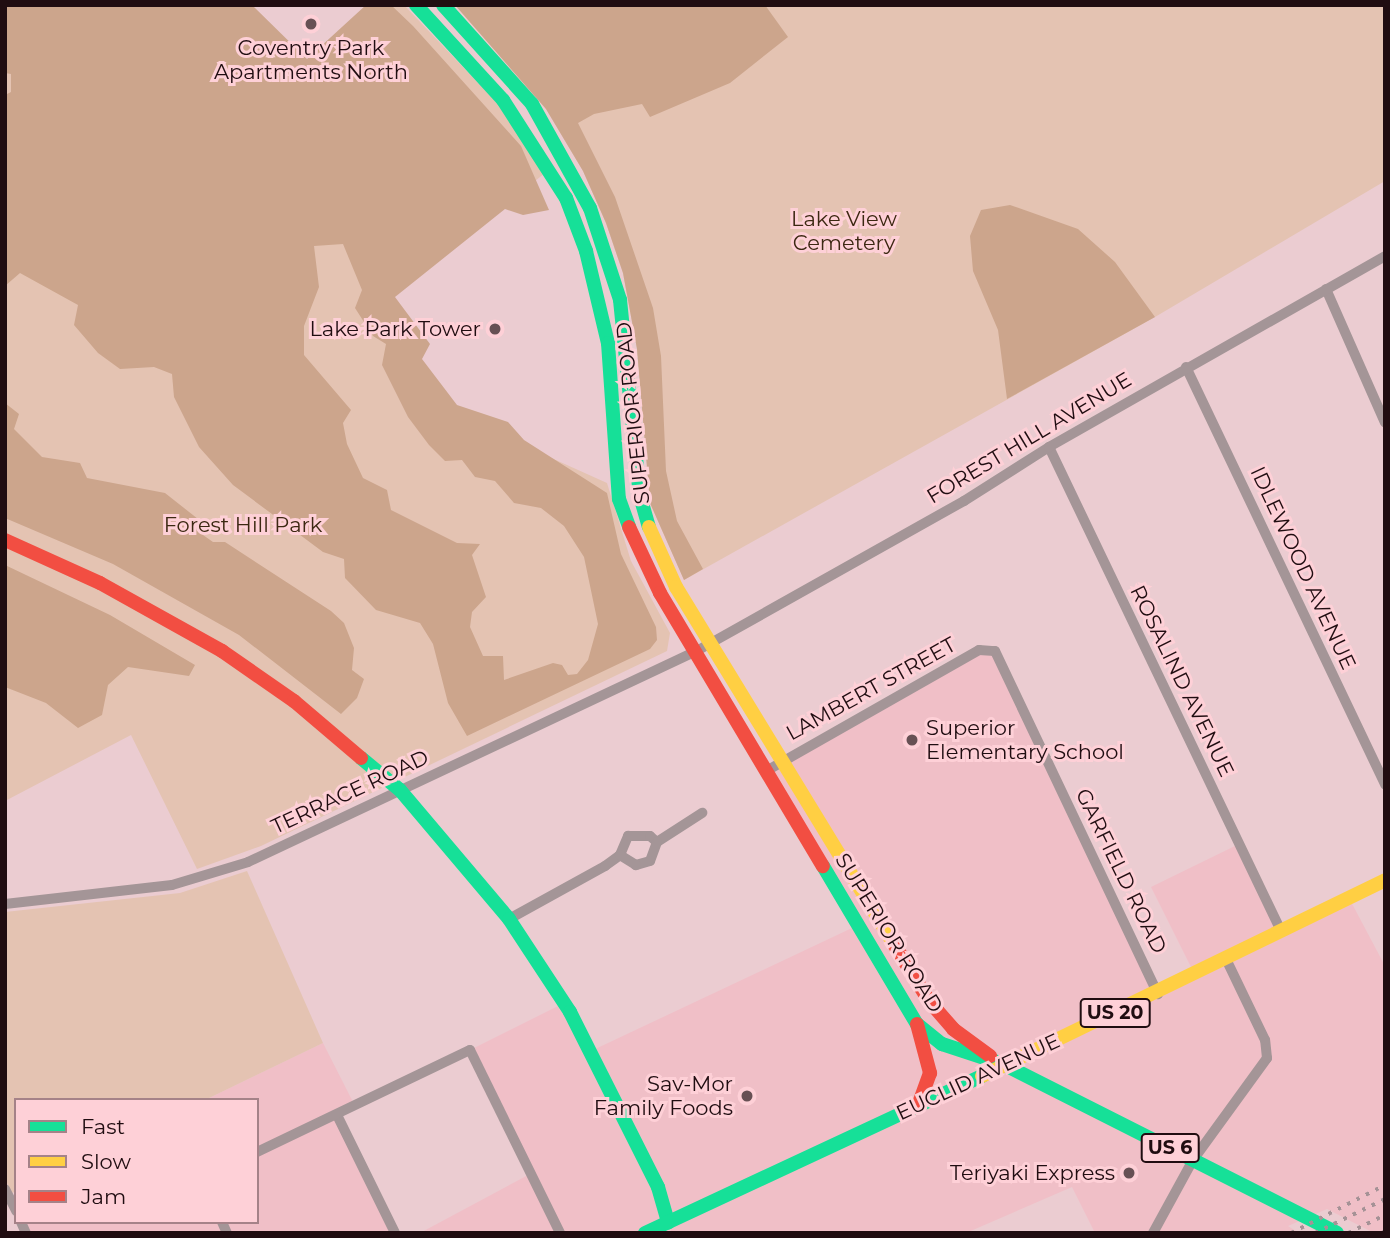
<!DOCTYPE html>
<html>
<head>
<meta charset="utf-8">
<style>
	body { margin:0 }
	#map { position:relative; width:1390px; height:1238px; overflow:hidden; background:#ebccd1; font-family:Montserrat,sans-serif }
	div>[style] { position:absolute }
	.built>* { inset:0; background:#f0bfc7 }
	.green>* { inset:0; background:#e4c3b2 }
	.forest>* { inset:0; background:#cca58c }
	.street>* { height:10px; margin:-5px; padding:0 5px; transform-origin:5px; border-radius:5px; background:#a49597 }
	.fast>* { height:14px; margin:-7px; padding:0 7px; transform-origin:7px; border-radius:7px; background:#16e098 }
	.slow>* { height:14px; margin:-7px; padding:0 7px; transform-origin:7px; border-radius:7px; background:#ffcf43 }
	.jam>* { height:14px; margin:-7px; padding:0 7px; transform-origin:7px; border-radius:7px; background:#f24e42 }
	.rail>* { height:3.5px; margin-top:-1.75px; transform-origin:0; background:repeating-linear-gradient(90deg,#a59296 0 3.5px,transparent 0 10.5px) }
	.dots>* { width:19px; height:19px; translate:-50% -50%; box-sizing:border-box; border:4px solid #fed0d7; border-radius:50% }
	span { translate:-50% -50%; white-space:nowrap; text-align:center; line-height:1.15; -webkit-text-stroke:6px #fed0d7; paint-order:stroke }
	.shield-label span { padding:2px 5px; background:#fed0d7; border:2px solid; border-radius:5px; -webkit-text-stroke-width:0 }
	.shield-label { font-size:19px; color:#200d11; font-weight:700 }
	.poi-label { font-size:21px; color:#200d11 }
	.right { translate:-100% -50%; text-align:right }
	.left { translate:0 -50%; text-align:left }
	.park-label { font-size:21px; color:#3c2812 }
	.street-label { font-size:21px; color:#200d11 }
	.frame { position:absolute; inset:0; border:7px solid #200d11; pointer-events:none }
	.legend { position:absolute; left:14px; top:1098px; width:245px; height:126px; box-sizing:border-box; background:#fed0d7; border:2px solid #a58288; margin:0; padding:9px 12px; list-style:none; font-size:21px; color:#200d11 }
	.legend li { display:flex; align-items:center; gap:14px; height:35px }
	.legend b { width:35px; border:2px solid #a58288 }
</style>
</head>
<body>
<div id="map">
	<div class="built">
		<div style="clip-path:polygon(979px 650px,995px 651px,1158px 993px,1195px 975px,1151px 887px,1239px 844px,1281px 931px,1349px 898px,1385px 966px,1385px 1233px,1374px 1233px,1327px 1209px,1288px 1226px,1299px 1233px,1095px 1233px,1072px 1187px,966px 1233px,672px 1233px,667px 1223px,645px 1233px,420px 1233px,530px 1174px,470px 1050px,564px 1003px,591px 1051px,852px 928px,768px 770px)"></div>
		<div style="clip-path:polygon(323px 1043px,355px 1106px,338px 1114px,395px 1233px,26px 1233px,21px 1222px,257px 1222px,257px 1100px,205px 1100px)"></div>
	</div>
	<div class="green">
		<div style="clip-path:polygon(5px 5px,304px 86px,389px 5px,404px 5px,498px 104px,545px 173px,373px 311px,462px 418px,607px 483px,631px 561px,670px 633px,667px 651px,261px 846px,197px 869px,131px 735px,5px 801px)"></div>
		<div style="clip-path:polygon(455px 5px,1385px 5px,1385px 181px,1155px 317px,684px 580px,650px 503px,637px 349px,623px 273px,606px 223px,583px 171px,546px 109px)"></div>
		<div style="clip-path:polygon(247px 871px,323px 1043px,205px 1100px,16px 1100px,16px 1191px,12px 1193px,5px 1179px,5px 912px,180px 893px)"></div>
	</div>
	<div class="forest">
		<div style="clip-path:polygon(evenodd,5px 5px,252px 5px,307px 59px,366px 5px,391px 5px,413px 26px,521px 146px,549px 210px,523px 215px,505px 209px,395px 297px,430px 344px,422px 359px,457px 405px,508px 422px,524px 440px,607px 493px,621px 554px,656px 627px,657px 640px,650px 649px,467px 736px,448px 703px,433px 644px,420px 623px,376px 610px,345px 578px,344px 559px,323px 552px,233px 485px,199px 447px,174px 397px,172px 374px,154px 367px,120px 369px,98px 353px,74px 325px,78px 305px,20px 273px,5px 286px,5px 95px,11px 92px,11px 74px,5px 73px,5px 5px,343px 244px,362px 290px,355px 308px,373px 336px,386px 344px,382px 365px,408px 417px,429px 445px,445px 461px,462px 460px,475px 477px,495px 481px,514px 503px,541px 508px,564px 526px,584px 557px,598px 624px,588px 660px,577px 674px,568px 675px,562px 665px,553px 663px,504px 680px,503px 656px,483px 656px,470px 627px,472px 612px,486px 597px,472px 555px,480px 544px,457px 543px,391px 510px,387px 490px,363px 478px,347px 444px,343px 423px,351px 410px,304px 355px,304px 326px,319px 287px,314px 246px,343px 244px)"></div>
		<div style="clip-path:polygon(455px 5px,765px 5px,788px 37px,730px 83px,650px 117px,642px 104px,594px 114px,578px 123px,615px 197px,653px 308px,661px 356px,666px 471px,677px 521px,703px 569px,684px 580px,650px 503px,637px 349px,623px 273px,606px 223px,583px 171px,546px 109px)"></div>
		<div style="clip-path:polygon(1010px 205px,1078px 229px,1115px 262px,1155px 317px,1007px 399px,998px 330px,973px 271px,970px 236px,981px 210px)"></div>
		<div style="clip-path:polygon(5px 403px,19px 414px,14px 429px,42px 457px,80px 463px,87px 478px,165px 493px,198px 519px,203px 535px,213px 542px,225px 542px,331px 611px,344px 623px,354px 648px,352px 670px,364px 679px,357px 698px,341px 714px,239px 635px,113px 564px,5px 518px)"></div>
		<div style="clip-path:polygon(5px 565px,110px 615px,195px 665px,189px 676px,128px 667px,108px 685px,102px 715px,78px 728px,46px 703px,5px 687px)"></div>
	</div>
	<div class="street">
		<div style="left:1326px;top:289px;width:146px;rotate:66.2deg"></div>
		<div style="left:1186px;top:367px;width:463px;rotate:64.5deg"></div>
		<div style="left:1049px;top:447px;width:537px;rotate:64.39deg"></div>
		<div style="left:768px;top:770px;width:243px;rotate:-29.6deg"></div>
		<div style="left:979px;top:650px;width:16px;rotate:4deg"></div>
		<div style="left:995px;top:651px;width:380px;rotate:64.6deg"></div>
		<div style="left:657px;top:842px;width:54px;rotate:-32.8deg"></div>
		<div style="left:5px;top:904px;width:168px;rotate:-6.5deg"></div>
		<div style="left:172px;top:885px;width:79px;rotate:-16.8deg"></div>
		<div style="left:248px;top:862px;width:492px;rotate:-25.2deg"></div>
		<div style="left:693px;top:653px;width:311px;rotate:-29.3deg"></div>
		<div style="left:964px;top:501px;width:101px;rotate:-32.4deg"></div>
		<div style="left:1049px;top:447px;width:386px;rotate:-29.6deg"></div>
		<div style="left:509px;top:919px;width:110px;rotate:-28.9deg"></div>
		<div style="left:605px;top:866px;width:19px;rotate:-36deg"></div>
		<div style="left:620px;top:855px;width:21px;rotate:-67deg"></div>
		<div style="left:628px;top:836px;width:22px"></div>
		<div style="left:650px;top:836px;width:9px;rotate:41deg"></div>
		<div style="left:657px;top:842px;width:20px;rotate:110deg"></div>
		<div style="left:650px;top:861px;width:15px;rotate:164deg"></div>
		<div style="left:636px;top:865px;width:19px;rotate:-148deg"></div>
		<div style="left:337px;top:1115px;width:131px;rotate:63.8deg"></div>
		<div style="left:257px;top:1152px;width:236px;rotate:-25.6deg"></div>
		<div style="left:470px;top:1050px;width:204px;rotate:63.8deg"></div>
		<div style="left:5px;top:1189px;width:25px;rotate:63deg"></div>
		<div style="left:21px;top:1222px;width:12px;rotate:66deg"></div>
		<div style="left:222px;top:1222px;width:12px;rotate:66deg"></div>
		<div style="left:1153px;top:1233px;width:83px;rotate:-61.3deg"></div>
		<div style="left:1193px;top:1160px;width:126px;rotate:-54deg"></div>
		<div style="left:1267px;top:1058px;width:18px;rotate:-96deg"></div>
		<div style="left:1265px;top:1040px;width:90px;rotate:-115.7deg"></div>
	</div>
	<div class="fast">
		<div style="left:416px;top:5px;width:129px;rotate:47.5deg"></div>
		<div style="left:503px;top:100px;width:117px;rotate:57.3deg"></div>
		<div style="left:566px;top:198px;width:57px;rotate:69.3deg"></div>
		<div style="left:586px;top:251px;width:95px;rotate:76.6deg"></div>
		<div style="left:608px;top:343px;width:156px;rotate:86deg"></div>
		<div style="left:619px;top:499px;width:30px;rotate:70deg"></div>
		<div style="left:443px;top:5px;width:133px;rotate:48deg"></div>
		<div style="left:532px;top:104px;width:119px;rotate:60.9deg"></div>
		<div style="left:590px;top:208px;width:97px;rotate:71.9deg"></div>
		<div style="left:620px;top:300px;width:197px;rotate:84.2deg"></div>
		<div style="left:640px;top:496px;width:32px;rotate:74deg"></div>
		<div style="left:361px;top:758px;width:50px;rotate:39.4deg"></div>
		<div style="left:400px;top:790px;width:169px;rotate:49.8deg"></div>
		<div style="left:509px;top:919px;width:111px;rotate:56.7deg"></div>
		<div style="left:570px;top:1012px;width:196px;rotate:63.3deg"></div>
		<div style="left:658px;top:1187px;width:37px;rotate:74deg"></div>
		<div style="left:823px;top:866px;width:184px;rotate:59.3deg"></div>
		<div style="left:917px;top:1024px;width:32px;rotate:39deg"></div>
		<div style="left:942px;top:1044px;width:64px;rotate:18.2deg"></div>
		<div style="left:1003px;top:1064px;width:374px;rotate:26.8deg"></div>
		<div style="left:645px;top:1233px;width:372px;rotate:-25deg"></div>
	</div>
	<div class="slow">
		<div style="left:649px;top:527px;width:66px;rotate:65.8deg"></div>
		<div style="left:676px;top:587px;width:418px;rotate:58.6deg"></div>
		<div style="left:982px;top:1076px;width:448px;rotate:-25.9deg"></div>
	</div>
	<div class="jam">
		<div style="left:629px;top:527px;width:73px;rotate:64.8deg"></div>
		<div style="left:660px;top:593px;width:318px;rotate:59.2deg"></div>
		<div style="left:5px;top:540px;width:104px;rotate:24.4deg"></div>
		<div style="left:100px;top:583px;width:140px;rotate:29.1deg"></div>
		<div style="left:222px;top:651px;width:88px;rotate:34.8deg"></div>
		<div style="left:294px;top:701px;width:88px;rotate:40.4deg"></div>
		<div style="left:894px;top:944px;width:67px;rotate:58.4deg"></div>
		<div style="left:929px;top:1001px;width:37px;rotate:49deg"></div>
		<div style="left:953px;top:1029px;width:46px;rotate:36.1deg"></div>
		<div style="left:917px;top:1024px;width:51px;rotate:75.1deg"></div>
		<div style="left:930px;top:1073px;width:32px;rotate:110deg"></div>
	</div>
	<div class="rail">
		<div style="left:1291px;top:1233px;width:106px;rotate:-27.1deg"></div>
		<div style="left:1315px;top:1233px;width:78px;rotate:-25.9deg"></div>
		<div style="left:1348px;top:1233px;width:41px;rotate:-25.9deg"></div>
		<div style="left:1382px;top:1233px;width:4px;rotate:-34deg"></div>
	</div>
	<div class="dots">
		<div style="left:311px;top:24px;background:#675054"></div>
		<div style="left:495px;top:329px;background:#675054"></div>
		<div style="left:912px;top:740px;background:#675054"></div>
		<div style="left:747px;top:1096px;background:#675054"></div>
		<div style="left:1129px;top:1173px;background:#675054"></div>
	</div>
	<div class="shield-label">
		<span style="left:1115px;top:1013px">US 20</span>
		<span style="left:1170px;top:1148px">US 6</span>
	</div>
	<div class="poi-label">
		<span style="left:311px;top:60px">Coventry Park<br>Apartments North</span>
		<span class="right" style="left:481px;top:329px">Lake Park Tower</span>
		<span class="left" style="left:926px;top:740px">Superior<br>Elementary School</span>
		<span class="right" style="left:733px;top:1096px">Sav-Mor<br>Family Foods</span>
		<span class="right" style="left:1115px;top:1173px">Teriyaki Express</span>
	</div>
	<div class="park-label">
		<span style="left:844px;top:231px">Lake View<br>Cemetery</span>
		<span style="left:243px;top:525px">Forest Hill Park</span>
	</div>
	<div class="street-label">
		<span style="left:633px;top:413px;rotate:-96deg">SUPERIOR ROAD</span>
		<span style="left:1029px;top:438px;rotate:-31deg">FOREST HILL AVENUE</span>
		<span style="left:1303px;top:568px;rotate:65deg">IDLEWOOD AVENUE</span>
		<span style="left:1182px;top:681px;rotate:64deg">ROSALIND AVENUE</span>
		<span style="left:871px;top:689px;rotate:-29deg">LAMBERT STREET</span>
		<span style="left:350px;top:792px;rotate:-25deg">TERRACE ROAD</span>
		<span style="left:1121px;top:871px;rotate:64deg">GARFIELD ROAD</span>
		<span style="left:889px;top:933px;rotate:58deg">SUPERIOR ROAD</span>
		<span style="left:978px;top:1077px;rotate:-25deg">EUCLID AVENUE</span>
	</div>
	<div class="frame"></div>
	<ul class="legend">
	<li><b style="height:9px;background:#16e098"></b>Fast</li>
	<li><b style="height:9px;background:#ffcf43"></b>Slow</li>
	<li><b style="height:9px;background:#f24e42"></b>Jam</li>
	</ul>
</div>
</body>
</html>
